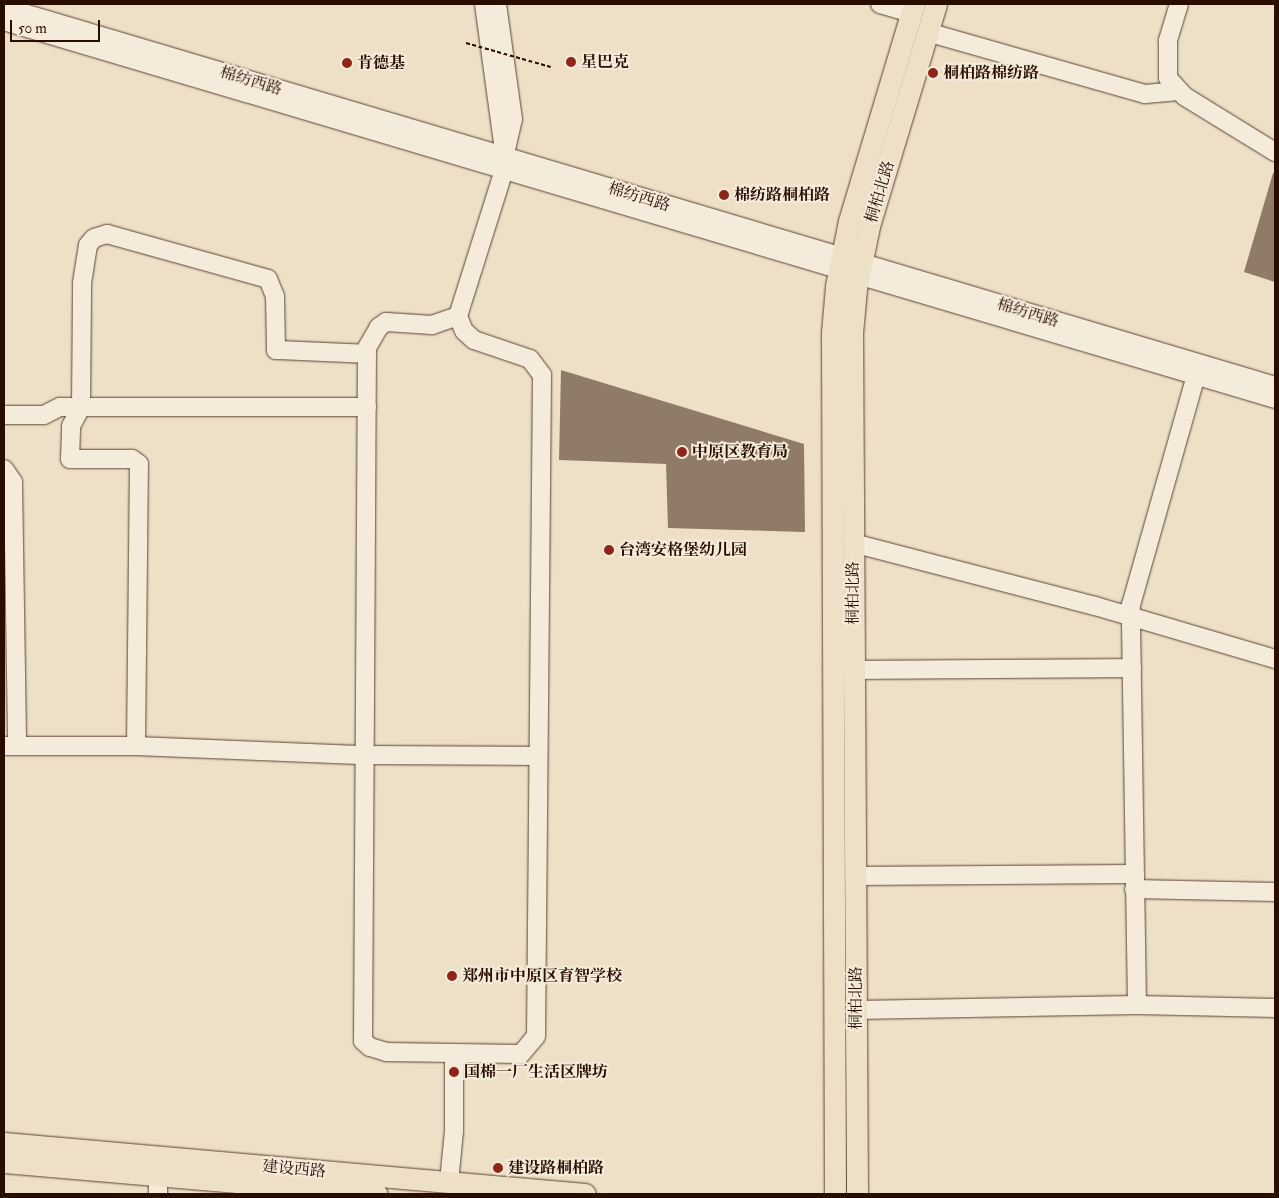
<!DOCTYPE html>
<html>
<head>
<meta charset="utf-8">
<style>
	body { margin:0 }
	#map { position:relative; width:1279px; height:1198px; overflow:hidden; background:#eee0c7; font-family:"IM FELL Double Pica","Noto Serif SC",serif }
	div>[style] { position:absolute }
	.building>* { inset:0; background:#8f7b67 }
	.roads { filter:drop-shadow(0 0 1px #5a4232) drop-shadow(0 0 1px #5a4232) }
	.minor>* { height:18px; margin:-9px; padding:0 9px; transform-origin:9px; border-radius:9px; background:#f4ebdb }
	.major>* { height:21px; margin:-10.5px; padding:0 10.5px; transform-origin:10.5px; border-radius:10.5px; background:#eee0c7 }
	.path-bridge>* { height:2px; margin-top:-1px; transform-origin:0; background:repeating-linear-gradient(90deg,#290e00 0 4px,transparent 0 6.5px) }
	.dots>* { width:14px; height:14px; translate:-50% -50%; box-sizing:border-box; border:2px solid #f4ebdb; border-radius:50% }
	span { translate:-50% -50%; white-space:nowrap; text-align:center; line-height:1.15; -webkit-text-stroke:4px #f4ebdb; paint-order:stroke }
	.poi-label { font-size:16px; color:#290e00; font-weight:700 }
	.left { translate:0 -50%; text-align:left }
	.street-label { font-size:16px; color:#290e00 }
	.frame { position:absolute; inset:0; border:5px solid #290e00; pointer-events:none }
	.scale { position:absolute; left:10px; top:20px; width:90px; height:22px; box-sizing:border-box; border:2px solid #290e00; border-top:0; padding-left:6px; font-size:15px; line-height:18px; white-space:nowrap; color:#290e00; -webkit-text-stroke:4px #f4ebdb; paint-order:stroke }
</style>
</head>
<body>
<div id="map">
	<div class="building">
		<div style="clip-path:polygon(1273px 173px,1275px 173px,1275px 282px,1244px 272px)"></div>
		<div style="clip-path:polygon(561px 370px,804px 444px,805px 532px,668px 528px,666px 464px,559px 460px)"></div>
	</div>
	<div class="roads">
		<div class="minor">
			<div style="left:484px;top:4px;width:139px;rotate:82.2deg"></div>
			<div style="left:497px;top:4px;width:116px;rotate:82.1deg"></div>
			<div style="left:513px;top:119px;width:39px;rotate:103deg"></div>
			<div style="left:880px;top:4px;width:33px;rotate:16deg"></div>
			<div style="left:1179px;top:4px;width:39px;rotate:107deg"></div>
			<div style="left:1168px;top:41px;width:37px;rotate:90deg"></div>
			<div style="left:1168px;top:78px;width:24px;rotate:48deg"></div>
			<div style="left:1184px;top:96px;width:107px;rotate:31.6deg"></div>
			<div style="left:4px;top:7px;width:1326px;rotate:16.6deg"></div>
			<div style="left:4px;top:21px;width:1326px;rotate:16.56deg"></div>
			<div style="left:927px;top:32px;width:227px;rotate:15.9deg"></div>
			<div style="left:1145px;top:94px;width:34px;rotate:-5deg"></div>
			<div style="left:458px;top:316px;width:28px;rotate:161deg"></div>
			<div style="left:432px;top:325px;width:46px;rotate:-176.3deg"></div>
			<div style="left:386px;top:322px;width:9px;rotate:144deg"></div>
			<div style="left:379px;top:327px;width:24px;rotate:120deg"></div>
			<div style="left:367px;top:348px;width:693px;rotate:90.33deg"></div>
			<div style="left:363px;top:1041px;width:9px;rotate:41deg"></div>
			<div style="left:370px;top:1047px;width:17px;rotate:17deg"></div>
			<div style="left:386px;top:1052px;width:135px;rotate:0.8deg"></div>
			<div style="left:521px;top:1054px;width:23px;rotate:-50deg"></div>
			<div style="left:536px;top:1036px;width:661px;rotate:-89.48deg"></div>
			<div style="left:542px;top:375px;width:20px;rotate:-127deg"></div>
			<div style="left:530px;top:359px;width:59px;rotate:-161.3deg"></div>
			<div style="left:474px;top:340px;width:13px;rotate:-138deg"></div>
			<div style="left:464px;top:331px;width:16px;rotate:-112deg"></div>
			<div style="left:458px;top:316px;width:153px;rotate:-72.5deg"></div>
			<div style="left:4px;top:415px;width:40px"></div>
			<div style="left:44px;top:415px;width:18px;rotate:-27deg"></div>
			<div style="left:60px;top:407px;width:307px"></div>
			<div style="left:4px;top:469px;width:16px;rotate:55deg"></div>
			<div style="left:13px;top:482px;width:264px;rotate:89.1deg"></div>
			<div style="left:853px;top:543px;width:250px;rotate:14.6deg"></div>
			<div style="left:1095px;top:606px;width:188px;rotate:16.4deg"></div>
			<div style="left:854px;top:670px;width:278px;rotate:-0.4deg"></div>
			<div style="left:4px;top:746px;width:132px"></div>
			<div style="left:136px;top:746px;width:229px;rotate:2.3deg"></div>
			<div style="left:365px;top:755px;width:173px;rotate:0.3deg"></div>
			<div style="left:136px;top:746px;width:282px;rotate:-89.4deg"></div>
			<div style="left:139px;top:464px;width:9px;rotate:-144deg"></div>
			<div style="left:132px;top:459px;width:62px;rotate:180deg"></div>
			<div style="left:70px;top:459px;width:33px;rotate:-88deg"></div>
			<div style="left:71px;top:426px;width:21px;rotate:-62deg"></div>
			<div style="left:81px;top:407px;width:124px;rotate:-89.5deg"></div>
			<div style="left:82px;top:283px;width:38px;rotate:-81deg"></div>
			<div style="left:88px;top:245px;width:9px;rotate:-49deg"></div>
			<div style="left:94px;top:238px;width:14px;rotate:-17deg"></div>
			<div style="left:107px;top:234px;width:167px;rotate:15.6deg"></div>
			<div style="left:268px;top:279px;width:18px;rotate:68deg"></div>
			<div style="left:275px;top:296px;width:54px;rotate:88.9deg"></div>
			<div style="left:276px;top:350px;width:91px;rotate:2.5deg"></div>
			<div style="left:855px;top:876px;width:279px;rotate:-0.4deg"></div>
			<div style="left:1134px;top:889px;width:141px;rotate:1.2deg"></div>
			<div style="left:1137px;top:1005px;width:400px;rotate:-90.9deg"></div>
			<div style="left:1131px;top:605px;width:238px;rotate:-74.2deg"></div>
			<div style="left:856px;top:1010px;width:281px;rotate:-1deg"></div>
			<div style="left:1137px;top:1005px;width:138px;rotate:1.2deg"></div>
			<div style="left:158px;top:1175px;width:19px;rotate:90deg"></div>
			<div style="left:449px;top:1182px;width:51px;rotate:-84.4deg"></div>
			<div style="left:454px;top:1131px;width:78px;rotate:-90deg"></div>
		</div>
		<div class="major">
			<div style="left:4px;top:1143px;width:583px;rotate:5.02deg"></div>
			<div style="left:4px;top:1162px;width:374px;rotate:4.9deg"></div>
			<div style="left:835px;top:1194px;width:861px;rotate:-90.2deg"></div>
			<div style="left:832px;top:333px;width:47px;rotate:-85.1deg"></div>
			<div style="left:836px;top:286px;width:66px;rotate:-78.7deg"></div>
			<div style="left:849px;top:221px;width:227px;rotate:-73.3deg"></div>
			<div style="left:857px;top:1194px;width:861px;rotate:-90.33deg"></div>
			<div style="left:852px;top:333px;width:44px;rotate:-84.8deg"></div>
			<div style="left:856px;top:289px;width:64px;rotate:-78.3deg"></div>
			<div style="left:869px;top:226px;width:232px;rotate:-73.2deg"></div>
		</div>
	</div>
	<div class="path-bridge">
		<div style="left:466px;top:43px;width:88px;rotate:15.8deg"></div>
	</div>
	<div class="dots">
		<div style="left:571px;top:62px;background:#8f2418"></div>
		<div style="left:347px;top:63px;background:#8f2418"></div>
		<div style="left:933px;top:73px;background:#8f2418"></div>
		<div style="left:724px;top:195px;background:#8f2418"></div>
		<div style="left:682px;top:452px;background:#8f2418"></div>
		<div style="left:609px;top:550px;background:#8f2418"></div>
		<div style="left:452px;top:976px;background:#8f2418"></div>
		<div style="left:454px;top:1072px;background:#8f2418"></div>
		<div style="left:498px;top:1168px;background:#8f2418"></div>
	</div>
	<div class="poi-label">
		<span class="left" style="left:581px;top:62px">星巴克</span>
		<span class="left" style="left:357px;top:63px">肯德基</span>
		<span class="left" style="left:943px;top:73px">桐柏路棉纺路</span>
		<span class="left" style="left:734px;top:195px">棉纺路桐柏路</span>
		<span class="left" style="left:692px;top:452px">中原区教育局</span>
		<span class="left" style="left:619px;top:550px">台湾安格堡幼儿园</span>
		<span class="left" style="left:462px;top:976px">郑州市中原区育智学校</span>
		<span class="left" style="left:464px;top:1072px">国棉一厂生活区牌坊</span>
		<span class="left" style="left:508px;top:1168px">建设路桐柏路</span>
	</div>
	<div class="street-label">
		<span style="left:251px;top:81px;rotate:17deg">棉纺西路</span>
		<span style="left:880px;top:192px;rotate:-73deg">桐柏北路</span>
		<span style="left:639px;top:197px;rotate:17deg">棉纺西路</span>
		<span style="left:1028px;top:313px;rotate:17deg">棉纺西路</span>
		<span style="left:853px;top:593px;rotate:-90deg">桐柏北路</span>
		<span style="left:856px;top:998px;rotate:-90deg">桐柏北路</span>
		<span style="left:294px;top:1169px;rotate:5deg">建设西路</span>
	</div>
	<div class="frame"></div>
	<div class="scale">50 m</div>
</div>
</body>
</html>
